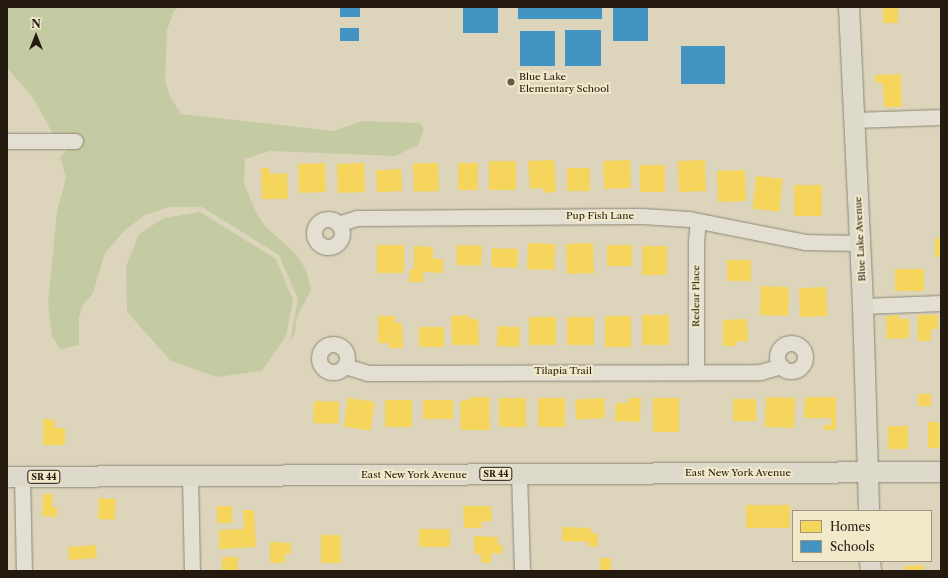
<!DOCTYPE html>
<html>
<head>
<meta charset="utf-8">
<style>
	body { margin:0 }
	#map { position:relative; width:948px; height:578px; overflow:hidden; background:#dcd5bb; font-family:"Libre Caslon Text",serif }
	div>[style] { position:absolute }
	.green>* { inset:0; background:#c4cba3 }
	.homes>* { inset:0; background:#f6d55c; transform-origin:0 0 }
	.schools>* { inset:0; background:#4393c3; transform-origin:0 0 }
	.roads { filter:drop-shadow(0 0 1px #8d8777) drop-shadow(0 0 1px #8d8777) }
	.minor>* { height:15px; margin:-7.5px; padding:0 7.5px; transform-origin:7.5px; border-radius:7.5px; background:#e3e0d3 }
	.minor>.ring { margin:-7.5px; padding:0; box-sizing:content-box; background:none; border:15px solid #e3e0d3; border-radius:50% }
	.major>* { height:20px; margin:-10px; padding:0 10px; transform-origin:10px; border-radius:10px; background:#dedacb }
	.dots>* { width:11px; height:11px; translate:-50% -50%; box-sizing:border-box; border:2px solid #f1e9ca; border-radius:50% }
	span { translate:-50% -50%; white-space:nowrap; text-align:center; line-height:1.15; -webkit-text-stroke:4px #f1e9ca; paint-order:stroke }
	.shield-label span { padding:1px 3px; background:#f1e9ca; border:1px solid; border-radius:3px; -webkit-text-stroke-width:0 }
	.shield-label { font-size:9px; color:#251a0f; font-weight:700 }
	.poi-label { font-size:10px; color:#251a0f }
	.left { translate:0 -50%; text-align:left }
	.street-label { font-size:10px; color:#251a0f }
	.frame { position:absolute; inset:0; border:8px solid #251a0f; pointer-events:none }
	.legend { position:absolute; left:792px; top:510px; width:140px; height:52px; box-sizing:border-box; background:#f1e9ca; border:1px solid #9f967f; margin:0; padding:5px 7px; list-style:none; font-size:12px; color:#251a0f }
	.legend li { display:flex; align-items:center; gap:8px; height:20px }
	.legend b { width:20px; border:1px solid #9f967f }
	.north { position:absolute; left:16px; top:16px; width:40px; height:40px; -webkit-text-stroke:3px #f1e9ca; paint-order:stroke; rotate:0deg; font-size:11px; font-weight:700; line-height:16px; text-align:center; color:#251a0f }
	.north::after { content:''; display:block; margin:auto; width:14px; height:18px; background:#251a0f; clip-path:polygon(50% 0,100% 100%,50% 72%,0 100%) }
</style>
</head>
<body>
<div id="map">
	<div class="green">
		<div style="clip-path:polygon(7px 7px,179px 7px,174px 11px,167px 30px,165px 81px,170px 96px,181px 114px,334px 131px,362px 121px,420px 123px,424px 130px,418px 145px,395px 156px,270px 151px,245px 159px,244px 184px,257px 214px,266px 227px,296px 254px,306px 270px,311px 290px,296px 319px,295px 334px,287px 344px,291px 337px,298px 299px,279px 255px,202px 207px,169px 207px,145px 215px,125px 230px,105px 253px,93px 293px,83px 305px,79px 318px,79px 345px,60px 349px,52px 336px,48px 303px,57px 211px,66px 178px,60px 157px,70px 147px,81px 147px,81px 134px,53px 134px,33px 98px,7px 68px)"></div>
		<div style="clip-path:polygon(200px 212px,276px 259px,293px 300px,286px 336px,262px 371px,217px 377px,171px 361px,127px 312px,126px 266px,139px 234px,164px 218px)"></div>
	</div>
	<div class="homes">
		<div style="left:883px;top:7px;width:15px;height:16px"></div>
		<div style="clip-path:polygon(901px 74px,902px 107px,884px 107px,883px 83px,876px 83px,875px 75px)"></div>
		<div style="clip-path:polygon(554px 160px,556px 192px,543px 193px,543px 188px,530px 189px,528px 161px)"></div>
		<div style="left:630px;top:160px;width:28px;height:27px;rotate:88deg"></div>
		<div style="left:705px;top:160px;width:31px;height:27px;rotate:88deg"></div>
		<div style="left:489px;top:161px;width:27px;height:29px"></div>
		<div style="left:325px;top:163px;width:29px;height:27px;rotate:88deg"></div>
		<div style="left:364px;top:163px;width:29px;height:27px;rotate:88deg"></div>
		<div style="left:438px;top:163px;width:28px;height:25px;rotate:88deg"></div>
		<div style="left:458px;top:163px;width:20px;height:27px"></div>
		<div style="left:640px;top:165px;width:25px;height:27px"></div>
		<div style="clip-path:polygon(261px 168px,269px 168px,270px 174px,287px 173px,288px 199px,262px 199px)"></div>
		<div style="left:567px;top:168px;width:23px;height:23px"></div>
		<div style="left:401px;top:169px;width:22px;height:25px;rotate:87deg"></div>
		<div style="left:745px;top:170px;width:31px;height:28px;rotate:88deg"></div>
		<div style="left:756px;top:176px;width:27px;height:33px;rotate:6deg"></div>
		<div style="left:794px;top:185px;width:28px;height:31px"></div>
		<div style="left:935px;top:238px;width:6px;height:19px"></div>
		<div style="left:528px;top:243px;width:27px;height:26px;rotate:2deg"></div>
		<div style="left:593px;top:243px;width:30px;height:27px;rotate:88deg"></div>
		<div style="left:377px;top:245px;width:27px;height:28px"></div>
		<div style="left:457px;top:245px;width:25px;height:20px;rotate:2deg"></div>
		<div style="left:607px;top:245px;width:25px;height:21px"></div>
		<div style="clip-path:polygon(414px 246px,433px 247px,433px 259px,443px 259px,443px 273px,423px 272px,423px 282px,409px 282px,410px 269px,414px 269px)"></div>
		<div style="left:642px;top:246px;width:25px;height:29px"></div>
		<div style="left:492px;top:248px;width:26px;height:19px;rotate:2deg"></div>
		<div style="left:727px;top:260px;width:24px;height:21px"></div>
		<div style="left:895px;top:269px;width:29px;height:22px"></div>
		<div style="left:761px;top:286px;width:28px;height:29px;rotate:2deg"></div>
		<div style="left:826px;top:287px;width:29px;height:27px;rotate:88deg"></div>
		<div style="clip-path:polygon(469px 315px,469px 319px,478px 319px,479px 345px,452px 345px,451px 316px)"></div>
		<div style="left:642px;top:315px;width:27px;height:30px"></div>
		<div style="clip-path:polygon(899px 315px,899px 319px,909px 319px,909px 338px,887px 339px,886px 316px)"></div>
		<div style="clip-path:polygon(918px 315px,938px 315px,938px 329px,931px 329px,931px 341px,918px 341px)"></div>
		<div style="clip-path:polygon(378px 316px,395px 316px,395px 323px,402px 323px,403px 348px,389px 348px,389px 343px,378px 343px)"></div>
		<div style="left:605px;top:316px;width:26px;height:31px"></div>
		<div style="left:556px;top:317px;width:28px;height:27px;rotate:90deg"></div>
		<div style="left:567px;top:317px;width:27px;height:28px"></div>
		<div style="clip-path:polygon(747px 319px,748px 341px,736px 342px,736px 346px,723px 346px,723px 320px)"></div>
		<div style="left:498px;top:326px;width:22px;height:20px;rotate:3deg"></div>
		<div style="left:419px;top:327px;width:25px;height:20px"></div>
		<div style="left:918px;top:394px;width:13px;height:12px"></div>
		<div style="clip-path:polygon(469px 397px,489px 397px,490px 430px,461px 430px,460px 401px,469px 400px)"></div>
		<div style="left:766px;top:397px;width:29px;height:30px;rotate:2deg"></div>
		<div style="clip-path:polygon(805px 397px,836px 397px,836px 430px,824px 430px,824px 425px,831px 425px,831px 418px,804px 418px)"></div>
		<div style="left:348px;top:398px;width:27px;height:29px;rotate:8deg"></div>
		<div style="left:499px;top:398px;width:27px;height:29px"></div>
		<div style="left:538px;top:398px;width:27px;height:29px"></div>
		<div style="left:604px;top:398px;width:20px;height:29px;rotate:87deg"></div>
		<div style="clip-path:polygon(628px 398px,641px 398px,640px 422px,615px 421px,616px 403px,628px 403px)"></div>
		<div style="left:679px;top:398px;width:34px;height:26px;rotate:90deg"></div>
		<div style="left:733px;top:399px;width:23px;height:22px"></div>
		<div style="left:385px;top:400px;width:27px;height:27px"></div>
		<div style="left:423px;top:400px;width:30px;height:19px"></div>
		<div style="left:314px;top:401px;width:25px;height:22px;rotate:2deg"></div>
		<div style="clip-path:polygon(43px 419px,55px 420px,55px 428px,65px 428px,65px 445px,43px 445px)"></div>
		<div style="left:928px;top:422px;width:13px;height:26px"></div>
		<div style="left:888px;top:426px;width:20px;height:23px"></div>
		<div style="clip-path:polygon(43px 494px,53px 494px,52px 507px,57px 507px,57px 517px,42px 516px)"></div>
		<div style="left:99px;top:498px;width:17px;height:21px;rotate:3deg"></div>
		<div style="left:746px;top:505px;width:44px;height:23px"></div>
		<div style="left:217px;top:506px;width:15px;height:17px"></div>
		<div style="clip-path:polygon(463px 506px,491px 506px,492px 521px,481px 522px,482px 528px,464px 528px)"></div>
		<div style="clip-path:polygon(243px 510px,254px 510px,256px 547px,219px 549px,219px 530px,244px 529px)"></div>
		<div style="clip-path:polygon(562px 527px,591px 528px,591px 533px,598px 533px,598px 547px,588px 546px,589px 542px,562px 541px)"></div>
		<div style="left:450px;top:529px;width:18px;height:31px;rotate:90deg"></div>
		<div style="left:321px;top:535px;width:20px;height:28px"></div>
		<div style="clip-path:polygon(474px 536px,498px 537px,498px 545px,503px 545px,502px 554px,491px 553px,491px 563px,481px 562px,481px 554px,474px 554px)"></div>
		<div style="clip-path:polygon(270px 542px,291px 543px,291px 554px,285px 554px,285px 563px,270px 563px)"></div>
		<div style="left:96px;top:545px;width:13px;height:28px;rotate:86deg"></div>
		<div style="left:238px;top:557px;width:14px;height:16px;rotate:90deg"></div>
		<div style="left:600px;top:558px;width:11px;height:13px"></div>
		<div style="clip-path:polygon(923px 565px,924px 571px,905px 571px,905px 566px)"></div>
	</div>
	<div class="schools">
		<div style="left:340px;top:7px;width:20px;height:10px"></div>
		<div style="left:463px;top:7px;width:35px;height:26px"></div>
		<div style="left:518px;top:7px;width:84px;height:12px"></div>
		<div style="left:613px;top:7px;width:35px;height:34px"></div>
		<div style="left:340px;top:28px;width:19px;height:13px"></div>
		<div style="left:565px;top:30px;width:36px;height:36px"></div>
		<div style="left:520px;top:31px;width:35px;height:35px"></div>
		<div style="left:681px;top:46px;width:44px;height:38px"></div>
	</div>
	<div class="roads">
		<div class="minor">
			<div style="left:854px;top:120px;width:87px;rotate:-2deg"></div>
			<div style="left:7px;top:141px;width:68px"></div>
			<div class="ring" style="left:314px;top:219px;width:13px;height:13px"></div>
			<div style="left:338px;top:224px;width:20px;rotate:-18deg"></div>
			<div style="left:357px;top:218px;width:285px;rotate:-0.4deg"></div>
			<div style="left:642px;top:216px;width:47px;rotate:3.7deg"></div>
			<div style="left:689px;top:219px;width:118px;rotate:11.2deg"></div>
			<div style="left:805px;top:242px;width:55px;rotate:1deg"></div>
			<div style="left:863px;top:306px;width:78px;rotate:-2.2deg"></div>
			<div class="ring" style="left:777px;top:343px;width:13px;height:13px"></div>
			<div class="ring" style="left:319px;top:344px;width:13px;height:13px"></div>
			<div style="left:345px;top:366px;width:24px;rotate:17deg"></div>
			<div style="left:368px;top:373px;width:392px;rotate:-0.1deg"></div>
			<div style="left:760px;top:372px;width:22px;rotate:-16deg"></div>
			<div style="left:696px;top:370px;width:128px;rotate:-90deg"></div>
			<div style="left:696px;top:242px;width:21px;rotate:-85deg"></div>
			<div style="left:519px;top:474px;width:97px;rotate:88.2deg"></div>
			<div style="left:190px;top:476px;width:95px;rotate:88.8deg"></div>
			<div style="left:22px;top:477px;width:94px;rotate:88.8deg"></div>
		</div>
		<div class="major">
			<div style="left:849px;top:7px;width:299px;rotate:87.3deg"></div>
			<div style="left:863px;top:306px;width:205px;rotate:88.3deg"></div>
			<div style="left:7px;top:477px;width:934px;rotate:-0.31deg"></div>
			<div style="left:870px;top:561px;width:10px;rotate:84deg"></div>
		</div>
	</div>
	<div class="dots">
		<div style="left:511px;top:82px;background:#655b4b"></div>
	</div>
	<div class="shield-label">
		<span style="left:496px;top:474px">SR 44</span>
		<span style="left:44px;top:477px">SR 44</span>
	</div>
	<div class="poi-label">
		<span class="left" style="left:519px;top:82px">Blue Lake<br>Elementary School</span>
	</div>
	<div class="street-label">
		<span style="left:600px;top:216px">Pup Fish Lane</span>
		<span style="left:860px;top:239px;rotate:-93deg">Blue Lake Avenue</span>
		<span style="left:696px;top:296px;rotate:-90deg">Redear Place</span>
		<span style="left:563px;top:371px">Tilapia Trail</span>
		<span style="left:738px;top:473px">East New York Avenue</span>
		<span style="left:414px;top:475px">East New York Avenue</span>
	</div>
	<div class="frame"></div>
	<ul class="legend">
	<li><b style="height:11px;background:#f6d55c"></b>Homes</li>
	<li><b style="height:11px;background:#4393c3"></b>Schools</li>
	</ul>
	<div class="north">N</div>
</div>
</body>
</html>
